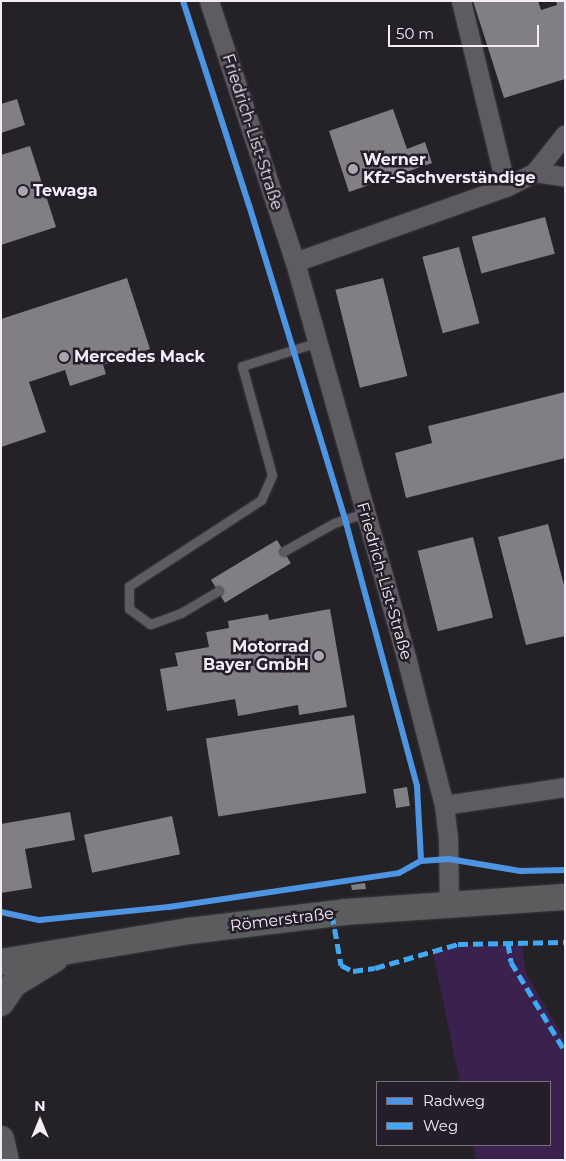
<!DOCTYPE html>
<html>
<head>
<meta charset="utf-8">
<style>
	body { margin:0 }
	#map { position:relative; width:566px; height:1161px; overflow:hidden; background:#242127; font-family:Montserrat,sans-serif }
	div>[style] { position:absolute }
	.green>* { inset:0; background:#3b214d }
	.building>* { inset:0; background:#817e84; transform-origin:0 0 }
	.roads { filter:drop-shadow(0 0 1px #3f3c42) drop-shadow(0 0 1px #3f3c42) }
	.lane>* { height:9px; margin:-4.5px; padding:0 4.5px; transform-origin:4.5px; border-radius:4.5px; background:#5f5c61 }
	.street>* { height:19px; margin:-9.5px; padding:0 9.5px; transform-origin:9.5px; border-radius:9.5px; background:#5f5c61 }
	.secondary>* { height:26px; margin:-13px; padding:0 13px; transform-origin:13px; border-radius:13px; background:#5b5c5e }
	.quiet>* { height:5px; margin-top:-2.5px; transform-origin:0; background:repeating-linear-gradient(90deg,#3fa9f5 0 10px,transparent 0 15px) }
	.cycleway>* { height:6px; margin:-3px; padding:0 3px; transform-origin:3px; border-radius:3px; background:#4d94e3 }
	.dots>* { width:14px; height:14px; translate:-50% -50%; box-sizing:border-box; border:2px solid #251e2a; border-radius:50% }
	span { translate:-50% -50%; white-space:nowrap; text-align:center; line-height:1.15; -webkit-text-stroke:5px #251e2a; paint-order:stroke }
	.street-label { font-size:16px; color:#f2edf6 }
	.poi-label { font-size:16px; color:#f2edf6; font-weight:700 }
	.left { translate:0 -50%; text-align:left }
	.right { translate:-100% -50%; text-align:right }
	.frame { position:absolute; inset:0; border:2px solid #f2edf6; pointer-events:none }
	.legend { position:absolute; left:376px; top:1081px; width:175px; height:65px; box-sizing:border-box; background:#251e2a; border:1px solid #77717c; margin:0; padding:6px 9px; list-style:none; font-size:15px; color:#f2edf6 }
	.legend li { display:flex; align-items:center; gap:10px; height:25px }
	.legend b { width:25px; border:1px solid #77717c }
	.north { position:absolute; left:15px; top:1096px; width:50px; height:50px; -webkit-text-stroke:4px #251e2a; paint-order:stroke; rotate:0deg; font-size:14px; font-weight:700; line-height:20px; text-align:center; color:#f2edf6 }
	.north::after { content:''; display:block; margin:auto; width:18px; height:22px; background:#f2edf6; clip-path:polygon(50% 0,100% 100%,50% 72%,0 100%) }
	.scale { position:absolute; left:388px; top:25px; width:151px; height:22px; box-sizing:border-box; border:2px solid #f2edf6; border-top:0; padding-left:6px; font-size:15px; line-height:18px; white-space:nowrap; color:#f2edf6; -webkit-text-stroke:4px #251e2a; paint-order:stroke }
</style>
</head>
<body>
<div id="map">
	<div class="green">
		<div style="clip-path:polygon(459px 945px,522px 946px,526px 973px,565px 1040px,565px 1160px,476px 1160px,473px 1145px,550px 1145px,550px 1082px,460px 1082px,433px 954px)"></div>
	</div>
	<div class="building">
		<div style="clip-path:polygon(473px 1px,538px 1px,541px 10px,557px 5px,556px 1px,565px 1px,565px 79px,504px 98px)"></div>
		<div style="clip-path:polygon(17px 99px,25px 125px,1px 133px,1px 104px)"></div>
		<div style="clip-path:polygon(393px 109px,407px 149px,425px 142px,432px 163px,349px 192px,329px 131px)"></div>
		<div style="clip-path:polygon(30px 146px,56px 227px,1px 245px,1px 155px)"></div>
		<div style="left:545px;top:217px;width:38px;height:76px;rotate:75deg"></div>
		<div style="left:459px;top:247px;width:79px;height:38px;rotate:75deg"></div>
		<div style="clip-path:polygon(127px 278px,150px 349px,103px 365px,106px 374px,70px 386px,65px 370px,29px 382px,46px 432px,1px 447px,1px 319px)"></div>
		<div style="left:383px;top:278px;width:101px;height:49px;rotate:76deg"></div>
		<div style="clip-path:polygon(565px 392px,565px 458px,406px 498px,395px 453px,432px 443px,428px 426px)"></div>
		<div style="clip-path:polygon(548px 524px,565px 589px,565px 636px,526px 645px,498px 537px)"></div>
		<div style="left:473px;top:537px;width:83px;height:57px;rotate:76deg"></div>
		<div style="left:277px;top:540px;width:27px;height:77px;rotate:59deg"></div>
		<div style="clip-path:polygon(330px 609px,347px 707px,299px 715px,298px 705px,238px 716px,235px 699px,167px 711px,160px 669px,178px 666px,175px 653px,209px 647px,206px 632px,229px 628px,228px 621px,268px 614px,269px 620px)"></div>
		<div style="left:354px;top:715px;width:79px;height:150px;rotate:81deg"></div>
		<div style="left:407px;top:787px;width:19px;height:14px;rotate:81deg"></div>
		<div style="clip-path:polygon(70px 812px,75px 840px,25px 849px,32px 888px,1px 893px,1px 824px)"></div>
		<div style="left:172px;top:816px;width:39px;height:90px;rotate:78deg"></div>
		<div style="clip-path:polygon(365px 883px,366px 889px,352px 890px,351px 885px)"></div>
	</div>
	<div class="roads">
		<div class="lane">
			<div style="left:284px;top:551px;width:57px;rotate:-29.2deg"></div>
			<div style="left:334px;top:523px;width:32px;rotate:-18deg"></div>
			<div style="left:218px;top:591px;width:43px;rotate:149.3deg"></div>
			<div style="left:181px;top:613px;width:33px;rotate:160deg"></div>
			<div style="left:150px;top:624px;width:26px;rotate:-144deg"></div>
			<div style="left:129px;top:609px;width:23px;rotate:-90deg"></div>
			<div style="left:129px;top:586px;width:158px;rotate:-33.1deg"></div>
			<div style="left:261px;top:500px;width:27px;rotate:-66deg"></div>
			<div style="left:272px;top:475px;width:113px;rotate:-105.4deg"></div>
			<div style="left:242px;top:366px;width:80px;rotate:-17.5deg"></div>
		</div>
		<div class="street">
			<div style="left:209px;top:1px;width:275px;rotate:71.8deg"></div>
			<div style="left:295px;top:262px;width:419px;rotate:74.3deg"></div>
			<div style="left:408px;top:665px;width:145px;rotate:75.6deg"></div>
			<div style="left:444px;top:805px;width:32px;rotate:83deg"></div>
			<div style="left:448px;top:837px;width:68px;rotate:89.2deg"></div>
			<div style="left:461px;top:1px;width:191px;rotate:76.4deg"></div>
			<div style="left:535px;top:172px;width:30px;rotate:9deg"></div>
			<div style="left:295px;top:262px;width:224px;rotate:-19.6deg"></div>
			<div style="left:506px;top:187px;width:33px;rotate:-27deg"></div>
			<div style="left:535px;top:172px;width:48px;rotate:-51.7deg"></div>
			<div style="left:444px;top:805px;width:122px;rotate:-8.5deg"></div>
		</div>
		<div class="secondary">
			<div style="left:1px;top:962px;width:191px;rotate:-9.4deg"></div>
			<div style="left:189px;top:931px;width:157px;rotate:-6.9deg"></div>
			<div style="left:345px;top:912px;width:221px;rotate:-3.9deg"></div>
			<div style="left:1px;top:1003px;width:23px;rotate:-56deg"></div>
			<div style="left:14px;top:984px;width:48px;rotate:-31.4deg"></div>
			<div style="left:1px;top:1139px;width:22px;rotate:77deg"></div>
		</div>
	</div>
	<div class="quiet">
		<div style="left:332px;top:914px;width:52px;rotate:80deg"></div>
		<div style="left:341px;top:965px;width:13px;rotate:27deg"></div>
		<div style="left:353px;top:971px;width:22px;rotate:-8deg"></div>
		<div style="left:375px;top:968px;width:86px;rotate:-16.1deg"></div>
		<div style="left:458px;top:944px;width:107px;rotate:-1.1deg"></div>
		<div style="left:508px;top:943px;width:19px;rotate:81deg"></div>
		<div style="left:511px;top:962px;width:104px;rotate:58.8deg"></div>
	</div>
	<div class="cycleway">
		<div style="left:183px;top:1px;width:214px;rotate:72.1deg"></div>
		<div style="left:249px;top:205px;width:328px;rotate:73deg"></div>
		<div style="left:345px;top:519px;width:277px;rotate:74.9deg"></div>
		<div style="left:417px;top:786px;width:75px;rotate:86.9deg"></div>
		<div style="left:1px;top:912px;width:40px;rotate:12deg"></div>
		<div style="left:40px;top:920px;width:130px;rotate:-5.8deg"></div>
		<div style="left:169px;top:907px;width:232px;rotate:-8.4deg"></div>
		<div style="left:399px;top:873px;width:25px;rotate:-29deg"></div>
		<div style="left:421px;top:861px;width:28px;rotate:-4deg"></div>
		<div style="left:449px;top:859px;width:72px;rotate:9.6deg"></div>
		<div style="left:520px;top:871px;width:45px;rotate:-1.3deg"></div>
	</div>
	<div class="dots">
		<div style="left:353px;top:169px;background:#aaa6ae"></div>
		<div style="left:23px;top:191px;background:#aaa6ae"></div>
		<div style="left:64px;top:357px;background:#aaa6ae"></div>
		<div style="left:319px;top:656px;background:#aaa6ae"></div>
	</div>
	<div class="street-label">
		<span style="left:252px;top:132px;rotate:72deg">Friedrich-List-Straße</span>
		<span style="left:384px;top:581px;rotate:74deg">Friedrich-List-Straße</span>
		<span style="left:282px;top:920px;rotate:-7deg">Römerstraße</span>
	</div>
	<div class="poi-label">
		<span class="left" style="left:363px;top:169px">Werner<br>Kfz-Sachverständige</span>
		<span class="left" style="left:33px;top:191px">Tewaga</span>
		<span class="left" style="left:74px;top:357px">Mercedes Mack</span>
		<span class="right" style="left:309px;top:656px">Motorrad<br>Bayer GmbH</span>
	</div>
	<div class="frame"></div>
	<ul class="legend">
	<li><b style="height:6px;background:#4d94e3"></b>Radweg</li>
	<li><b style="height:6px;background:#3fa9f5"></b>Weg</li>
	</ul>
	<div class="north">N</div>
	<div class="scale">50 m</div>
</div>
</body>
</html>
